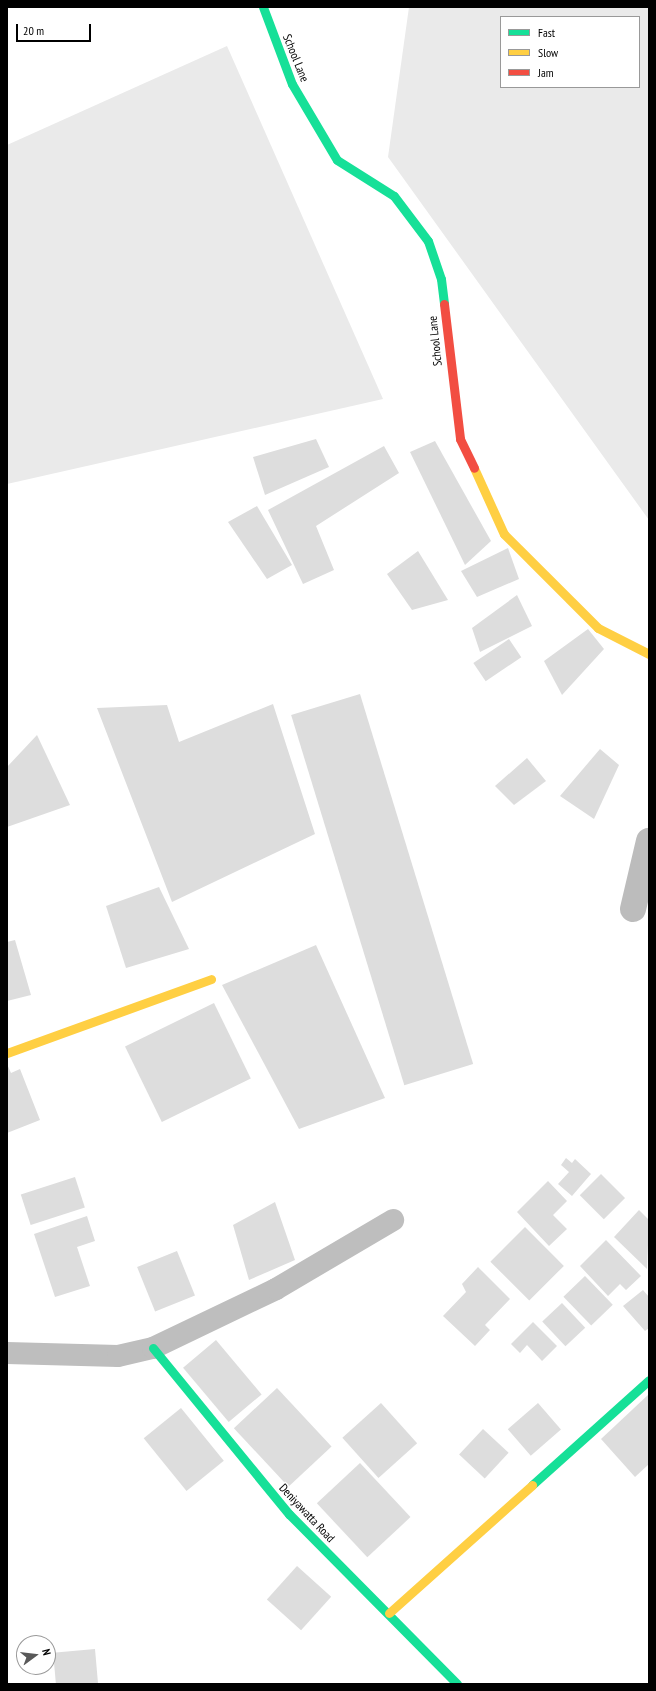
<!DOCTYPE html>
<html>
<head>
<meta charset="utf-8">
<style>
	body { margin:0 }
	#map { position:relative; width:656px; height:1691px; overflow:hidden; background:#fff; font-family:"PT Sans Narrow",sans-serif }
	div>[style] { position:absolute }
	.green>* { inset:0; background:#eaeaea }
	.canal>* { height:26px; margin:-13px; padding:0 13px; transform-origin:13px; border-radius:13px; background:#bcbcbc }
	.building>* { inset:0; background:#ddd; transform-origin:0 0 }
	.street>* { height:22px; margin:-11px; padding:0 11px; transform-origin:11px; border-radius:11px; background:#bebebe }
	.fast>* { height:9px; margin:-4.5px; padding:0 4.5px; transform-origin:4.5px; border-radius:4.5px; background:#16e098 }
	.slow>* { height:9px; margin:-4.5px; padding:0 4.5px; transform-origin:4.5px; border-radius:4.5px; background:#ffcf43 }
	.jam>* { height:9px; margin:-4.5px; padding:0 4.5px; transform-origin:4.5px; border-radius:4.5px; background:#f24e42 }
	span { translate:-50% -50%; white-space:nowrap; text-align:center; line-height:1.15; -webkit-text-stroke:3px #fff; paint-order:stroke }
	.street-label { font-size:12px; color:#000 }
	.frame { position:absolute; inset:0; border:8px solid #000; pointer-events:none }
	.legend { position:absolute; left:500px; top:16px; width:140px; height:72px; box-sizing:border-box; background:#fff; border:1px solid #999; margin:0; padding:5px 7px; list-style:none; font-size:12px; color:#000 }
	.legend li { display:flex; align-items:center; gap:8px; height:20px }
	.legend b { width:20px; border:1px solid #999 }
	.north { position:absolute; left:16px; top:1635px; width:40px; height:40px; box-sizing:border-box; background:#fff; border:1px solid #999; border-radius:50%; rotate:75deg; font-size:11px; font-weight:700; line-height:16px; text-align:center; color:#000 }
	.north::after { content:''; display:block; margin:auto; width:14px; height:18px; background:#595959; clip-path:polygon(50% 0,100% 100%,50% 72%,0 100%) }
	.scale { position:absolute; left:16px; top:24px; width:75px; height:18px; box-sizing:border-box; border:2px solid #000; border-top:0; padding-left:5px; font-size:12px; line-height:14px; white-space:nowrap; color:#000; -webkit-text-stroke:3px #fff; paint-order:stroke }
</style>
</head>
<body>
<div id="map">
	<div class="green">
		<div style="clip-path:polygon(evenodd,409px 7px,649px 7px,649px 520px,388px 157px,409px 7px,501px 17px,639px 17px,639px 87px,501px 87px,501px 17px)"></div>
		<div style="clip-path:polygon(227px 46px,383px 399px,7px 484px,7px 145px)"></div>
	</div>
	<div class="canal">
		<div style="left:633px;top:909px;width:70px;rotate:-76.8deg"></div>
	</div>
	<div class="building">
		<div style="clip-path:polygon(316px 439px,329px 467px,265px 495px,253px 457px)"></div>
		<div style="clip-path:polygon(435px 441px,491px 541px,465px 565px,410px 452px)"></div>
		<div style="clip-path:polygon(384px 446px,399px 473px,316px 526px,334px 570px,303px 584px,268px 510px)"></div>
		<div style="clip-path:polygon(257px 506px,292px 565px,267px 579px,228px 522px)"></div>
		<div style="clip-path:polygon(508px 548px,519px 579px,477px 597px,461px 571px)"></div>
		<div style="clip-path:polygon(418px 551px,448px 600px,412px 610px,387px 574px)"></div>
		<div style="clip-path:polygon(517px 595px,532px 626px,480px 652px,472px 628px)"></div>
		<div style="clip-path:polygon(588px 629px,604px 649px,562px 695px,544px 661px)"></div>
		<div style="left:509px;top:639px;width:22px;height:43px;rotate:56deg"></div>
		<div style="left:360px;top:694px;width:387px;height:72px;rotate:73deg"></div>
		<div style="clip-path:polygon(273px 704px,315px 834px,172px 902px,97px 708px,167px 705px,179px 742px)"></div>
		<div style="clip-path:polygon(37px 735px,70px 805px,7px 827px,7px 767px)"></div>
		<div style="clip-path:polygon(600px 749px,619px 765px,594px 819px,560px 796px)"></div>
		<div style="clip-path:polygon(527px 758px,546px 781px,514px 805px,495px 786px)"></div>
		<div style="clip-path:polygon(159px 887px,189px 949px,126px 968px,106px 906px)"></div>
		<div style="clip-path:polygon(15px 940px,31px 995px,7px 1001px,7px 942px)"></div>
		<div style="clip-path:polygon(316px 945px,385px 1098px,299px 1129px,222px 985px)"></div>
		<div style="left:214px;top:1003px;width:84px;height:99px;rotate:64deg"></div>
		<div style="clip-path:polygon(7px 1064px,11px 1073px,20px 1069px,40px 1120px,7px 1133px)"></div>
		<div style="clip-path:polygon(566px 1158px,572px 1163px,575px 1159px,591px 1174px,572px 1196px,558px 1184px,569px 1172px,561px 1165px)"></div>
		<div style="left:601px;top:1174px;width:34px;height:30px;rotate:45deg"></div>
		<div style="left:75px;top:1177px;width:32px;height:57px;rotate:72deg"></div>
		<div style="clip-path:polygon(548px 1181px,567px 1201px,553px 1215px,567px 1229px,549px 1246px,517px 1212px)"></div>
		<div style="clip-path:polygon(275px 1202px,295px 1260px,249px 1280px,233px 1225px)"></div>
		<div style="clip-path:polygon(639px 1210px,649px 1220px,647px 1269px,614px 1237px)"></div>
		<div style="clip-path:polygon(87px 1216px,95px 1241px,77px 1247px,90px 1286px,55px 1297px,34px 1234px)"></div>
		<div style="left:525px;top:1227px;width:55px;height:49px;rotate:45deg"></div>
		<div style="clip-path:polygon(606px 1240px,641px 1276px,626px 1290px,620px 1284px,608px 1296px,580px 1266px)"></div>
		<div style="left:177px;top:1251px;width:48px;height:43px;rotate:68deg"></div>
		<div style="clip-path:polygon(478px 1267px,510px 1299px,485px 1325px,490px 1330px,475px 1346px,443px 1316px,466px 1292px,462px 1284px)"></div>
		<div style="left:585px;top:1276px;width:40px;height:30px;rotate:46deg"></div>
		<div style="clip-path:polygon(643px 1290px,649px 1297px,649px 1328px,645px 1331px,623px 1306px)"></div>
		<div style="left:562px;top:1303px;width:34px;height:27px;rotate:47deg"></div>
		<div style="clip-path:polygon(533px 1322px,557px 1346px,542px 1361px,527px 1345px,520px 1353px,511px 1344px)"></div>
		<div style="left:216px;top:1340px;width:71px;height:43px;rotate:50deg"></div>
		<div style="left:277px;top:1388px;width:80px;height:59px;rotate:47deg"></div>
		<div style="clip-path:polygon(649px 1394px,649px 1464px,635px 1477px,601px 1439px)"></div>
		<div style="left:381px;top:1403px;width:54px;height:52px;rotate:48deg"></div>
		<div style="left:538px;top:1403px;width:35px;height:40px;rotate:49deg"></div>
		<div style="left:181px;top:1408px;width:68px;height:48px;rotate:51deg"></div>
		<div style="left:483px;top:1429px;width:35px;height:35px;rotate:43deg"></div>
		<div style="left:360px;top:1463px;width:74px;height:59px;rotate:47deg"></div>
		<div style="left:297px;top:1566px;width:46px;height:45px;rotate:42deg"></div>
		<div style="left:95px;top:1649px;width:35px;height:42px;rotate:85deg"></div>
	</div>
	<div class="street">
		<div style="left:7px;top:1353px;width:111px;rotate:1.5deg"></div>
		<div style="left:118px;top:1356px;width:36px;rotate:-13deg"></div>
		<div style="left:153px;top:1348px;width:136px;rotate:-25.6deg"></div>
		<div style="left:276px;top:1289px;width:136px;rotate:-30.5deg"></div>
	</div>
	<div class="fast">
		<div style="left:263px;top:7px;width:82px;rotate:69.4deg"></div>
		<div style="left:292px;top:84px;width:88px;rotate:59.4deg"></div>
		<div style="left:337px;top:160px;width:67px;rotate:32.3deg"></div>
		<div style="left:394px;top:196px;width:56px;rotate:52.9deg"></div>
		<div style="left:428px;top:241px;width:40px;rotate:71.1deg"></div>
		<div style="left:441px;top:279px;width:25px;rotate:83deg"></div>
		<div style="left:153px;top:1348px;width:215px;rotate:50.7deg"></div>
		<div style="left:289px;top:1514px;width:239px;rotate:45.3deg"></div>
		<div style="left:532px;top:1485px;width:157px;rotate:-41.9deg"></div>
	</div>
	<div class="slow">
		<div style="left:474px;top:468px;width:72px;rotate:65.6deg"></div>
		<div style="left:504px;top:534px;width:133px;rotate:45deg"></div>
		<div style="left:598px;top:628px;width:57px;rotate:27deg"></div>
		<div style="left:7px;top:1053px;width:217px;rotate:-19.9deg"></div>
		<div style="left:389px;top:1613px;width:192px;rotate:-41.8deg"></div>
	</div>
	<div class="jam">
		<div style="left:444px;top:304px;width:136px;rotate:83.2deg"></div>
		<div style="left:460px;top:439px;width:32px;rotate:64deg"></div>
	</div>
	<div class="street-label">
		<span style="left:296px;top:58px;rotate:68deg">School Lane</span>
		<span style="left:435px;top:341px;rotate:-96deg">School Lane</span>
		<span style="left:307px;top:1513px;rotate:47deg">Deniyawatta Road</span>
	</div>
	<div class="frame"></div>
	<ul class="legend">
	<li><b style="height:5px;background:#16e098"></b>Fast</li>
	<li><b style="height:5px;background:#ffcf43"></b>Slow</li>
	<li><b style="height:5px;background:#f24e42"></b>Jam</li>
	</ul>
	<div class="north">N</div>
	<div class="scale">20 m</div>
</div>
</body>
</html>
